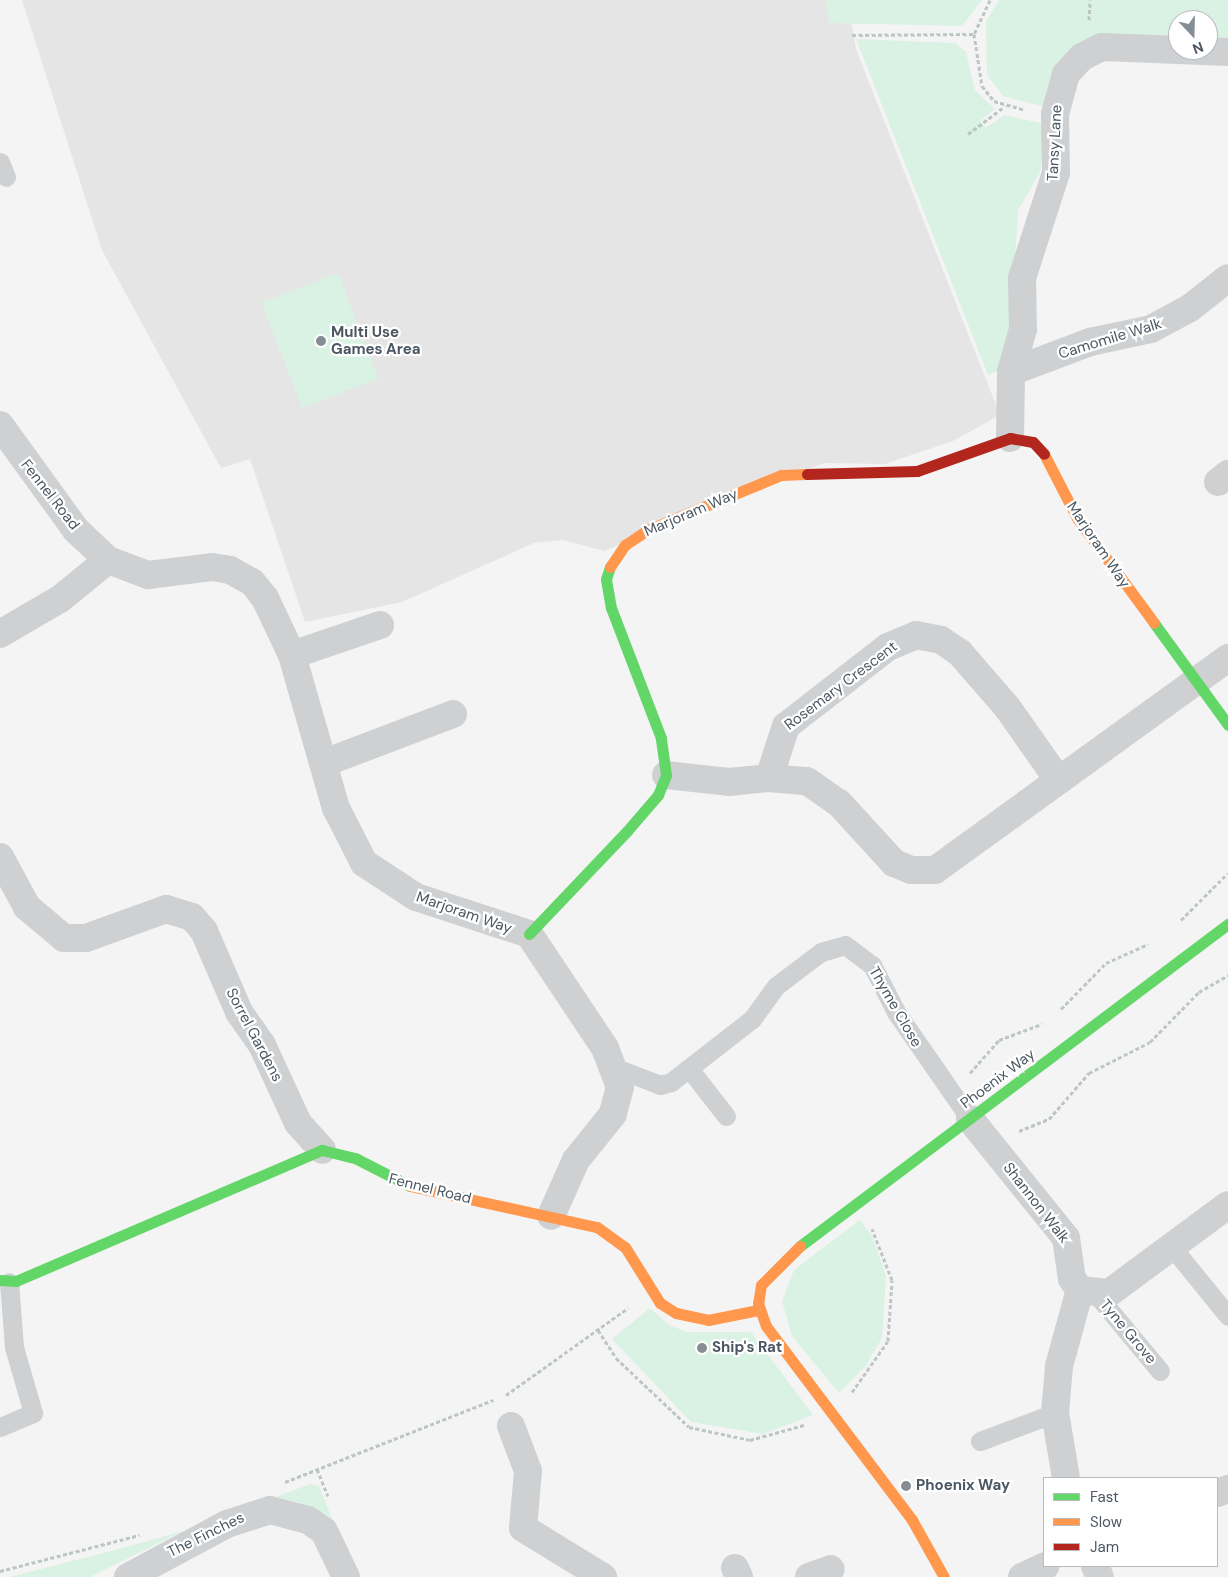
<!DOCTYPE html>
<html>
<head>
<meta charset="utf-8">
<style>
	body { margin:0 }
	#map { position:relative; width:1228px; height:1577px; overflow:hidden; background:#f4f4f4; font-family:"DM Sans",sans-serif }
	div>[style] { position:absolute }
	.education>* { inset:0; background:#e6e5e6 }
	.green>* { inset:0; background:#d9f2e3; transform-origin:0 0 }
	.path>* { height:3px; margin-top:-1.5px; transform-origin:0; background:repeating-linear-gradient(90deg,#bcc7c4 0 4px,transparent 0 6.5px) }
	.lane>* { height:19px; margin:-9.5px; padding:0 9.5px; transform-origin:9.5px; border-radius:9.5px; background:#ced0d2 }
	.street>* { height:28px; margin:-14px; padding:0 14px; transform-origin:14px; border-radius:14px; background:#ced0d2 }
	.fast>* { height:11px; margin:-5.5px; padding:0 5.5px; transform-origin:5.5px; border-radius:5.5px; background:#63d668 }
	.slow>* { height:11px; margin:-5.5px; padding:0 5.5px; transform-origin:5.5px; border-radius:5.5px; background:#ff974d }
	.jam>* { height:11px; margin:-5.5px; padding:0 5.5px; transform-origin:5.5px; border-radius:5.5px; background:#b3261e }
	.dots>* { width:14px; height:14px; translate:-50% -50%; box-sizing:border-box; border:2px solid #fff; border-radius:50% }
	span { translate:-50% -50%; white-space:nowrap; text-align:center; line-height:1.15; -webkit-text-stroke:4.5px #fff; paint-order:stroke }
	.street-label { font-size:15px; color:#4a5661 }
	.poi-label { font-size:15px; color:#4a5661; font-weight:700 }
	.left { translate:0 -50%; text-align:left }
	.legend { position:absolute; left:1043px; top:1477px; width:175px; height:90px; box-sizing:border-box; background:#fff; border:1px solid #b7bbc0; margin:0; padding:6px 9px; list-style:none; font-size:15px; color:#4a5661 }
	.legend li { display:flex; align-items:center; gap:10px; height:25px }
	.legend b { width:25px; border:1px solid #b7bbc0 }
	.north { position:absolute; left:1168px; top:10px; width:50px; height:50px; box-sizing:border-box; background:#fff; border:1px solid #b7bbc0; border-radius:50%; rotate:159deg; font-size:14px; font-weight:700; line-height:20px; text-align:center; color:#4a5661 }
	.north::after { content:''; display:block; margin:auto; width:18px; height:22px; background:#868d94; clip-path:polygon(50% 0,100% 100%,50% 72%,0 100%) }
</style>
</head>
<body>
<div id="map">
	<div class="education">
		<div style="clip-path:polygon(22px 0,848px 0,856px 49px,1000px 415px,953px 441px,885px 464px,824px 463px,604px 551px,563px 540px,534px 543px,402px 602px,305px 622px,250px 459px,221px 468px,102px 250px)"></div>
	</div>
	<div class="green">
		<div style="clip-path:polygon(826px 0,982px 0,962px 26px,829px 23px)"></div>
		<div style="clip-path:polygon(999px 0,1228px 0,1228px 42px,1208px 43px,1208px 20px,1178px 20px,1178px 42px,1119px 37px,1045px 107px,1003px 96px,987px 75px,986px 22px)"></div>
		<div style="clip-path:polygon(856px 39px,955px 43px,966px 52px,975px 90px,995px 109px,980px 121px,986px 128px,1004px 115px,1045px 124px,1040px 173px,1018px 210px,1011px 325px,998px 371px,988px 375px)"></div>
		<div style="left:338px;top:273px;width:113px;height:82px;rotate:69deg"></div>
		<div style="clip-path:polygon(860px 1220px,872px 1236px,886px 1276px,882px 1338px,865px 1367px,839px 1393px,792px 1336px,782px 1301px,794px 1270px)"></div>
		<div style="clip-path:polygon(650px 1308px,669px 1325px,687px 1332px,751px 1332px,813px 1415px,763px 1434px,691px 1422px,612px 1339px)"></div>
		<div style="clip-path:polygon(310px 1484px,319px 1486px,337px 1531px,300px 1503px,276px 1497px)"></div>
		<div style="clip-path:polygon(183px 1531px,90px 1577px,10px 1577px,119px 1549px)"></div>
	</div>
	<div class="path">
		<div style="left:990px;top:0;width:38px;rotate:115deg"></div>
		<div style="left:974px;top:34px;width:53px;rotate:81.3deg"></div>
		<div style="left:982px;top:86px;width:19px;rotate:51deg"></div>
		<div style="left:994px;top:101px;width:32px;rotate:16deg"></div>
		<div style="left:1089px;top:20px;width:20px;rotate:-87deg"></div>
		<div style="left:852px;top:35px;width:122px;rotate:-0.5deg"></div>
		<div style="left:968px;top:134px;width:46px;rotate:-37.1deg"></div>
		<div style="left:1181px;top:920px;width:66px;rotate:-45deg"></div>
		<div style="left:1061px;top:1009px;width:64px;rotate:-45.6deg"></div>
		<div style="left:1106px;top:963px;width:46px;rotate:-24.3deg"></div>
		<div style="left:970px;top:1073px;width:44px;rotate:-48.7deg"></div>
		<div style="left:999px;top:1040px;width:46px;rotate:-20.4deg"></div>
		<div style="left:1019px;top:1131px;width:32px;rotate:-22deg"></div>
		<div style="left:1049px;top:1119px;width:61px;rotate:-49deg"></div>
		<div style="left:1089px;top:1073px;width:68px;rotate:-26.9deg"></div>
		<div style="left:1150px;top:1042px;width:70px;rotate:-45.6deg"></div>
		<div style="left:1199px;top:992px;width:34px;rotate:-30deg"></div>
		<div style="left:598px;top:1330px;width:33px;rotate:57deg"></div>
		<div style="left:616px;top:1358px;width:100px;rotate:43.4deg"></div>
		<div style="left:689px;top:1427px;width:62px;rotate:12deg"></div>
		<div style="left:750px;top:1440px;width:56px;rotate:-15.5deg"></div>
		<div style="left:852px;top:1392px;width:62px;rotate:-54.8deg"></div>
		<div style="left:888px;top:1341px;width:61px;rotate:-86.2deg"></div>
		<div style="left:892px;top:1280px;width:55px;rotate:-111.4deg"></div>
		<div style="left:506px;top:1395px;width:150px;rotate:-35.5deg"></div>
		<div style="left:317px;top:1469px;width:29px;rotate:68deg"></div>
		<div style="left:285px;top:1482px;width:224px;rotate:-21.5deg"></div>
		<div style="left:0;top:1571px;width:144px;rotate:-14.5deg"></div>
	</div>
	<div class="lane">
		<div style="left:0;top:162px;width:16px;rotate:68deg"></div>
		<div style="left:616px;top:1068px;width:47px;rotate:21.1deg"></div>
		<div style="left:660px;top:1085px;width:11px;rotate:-15deg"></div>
		<div style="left:671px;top:1082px;width:103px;rotate:-37.9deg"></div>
		<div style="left:752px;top:1019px;width:41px;rotate:-54deg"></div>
		<div style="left:776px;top:986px;width:56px;rotate:-37.1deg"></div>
		<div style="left:821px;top:952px;width:25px;rotate:-16deg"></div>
		<div style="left:845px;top:945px;width:34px;rotate:37deg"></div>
		<div style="left:872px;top:965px;width:53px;rotate:62.9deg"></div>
		<div style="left:896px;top:1012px;width:130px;rotate:55.3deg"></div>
		<div style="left:691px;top:1071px;width:57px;rotate:52.1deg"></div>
		<div style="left:1172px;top:1247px;width:89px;rotate:50.9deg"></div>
		<div style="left:1096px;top:1294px;width:100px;rotate:50.3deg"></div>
		<div style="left:0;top:1427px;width:36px;rotate:-23deg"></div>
		<div style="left:33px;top:1413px;width:69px;rotate:-106.1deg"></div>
		<div style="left:14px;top:1347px;width:65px;rotate:-94.4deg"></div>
		<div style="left:980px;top:1441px;width:80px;rotate:-20.5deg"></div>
	</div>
	<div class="street">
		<div style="left:1011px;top:372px;width:85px;rotate:-20.8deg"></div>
		<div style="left:1090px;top:342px;width:62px;rotate:-12deg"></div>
		<div style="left:1151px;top:329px;width:44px;rotate:-28.3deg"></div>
		<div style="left:1190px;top:308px;width:48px;rotate:-38.3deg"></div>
		<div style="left:0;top:425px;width:130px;rotate:54.1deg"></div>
		<div style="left:76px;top:530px;width:44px;rotate:43.2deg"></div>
		<div style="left:108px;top:560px;width:43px;rotate:20.6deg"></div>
		<div style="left:148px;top:575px;width:64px;rotate:-7.1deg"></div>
		<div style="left:212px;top:567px;width:18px;rotate:9deg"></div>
		<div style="left:230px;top:570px;width:25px;rotate:29deg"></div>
		<div style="left:252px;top:582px;width:21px;rotate:51deg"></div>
		<div style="left:265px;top:598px;width:63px;rotate:64.7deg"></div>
		<div style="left:292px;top:655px;width:159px;rotate:74deg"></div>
		<div style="left:336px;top:808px;width:62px;rotate:63deg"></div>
		<div style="left:364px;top:863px;width:62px;rotate:33.2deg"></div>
		<div style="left:416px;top:897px;width:119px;rotate:18.1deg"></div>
		<div style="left:529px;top:934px;width:137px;rotate:56.3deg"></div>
		<div style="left:605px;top:1048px;width:42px;rotate:69deg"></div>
		<div style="left:620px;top:1087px;width:28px;rotate:105deg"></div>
		<div style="left:613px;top:1114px;width:59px;rotate:128.8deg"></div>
		<div style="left:576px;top:1160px;width:61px;rotate:114.1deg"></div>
		<div style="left:1010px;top:438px;width:66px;rotate:-89.1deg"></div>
		<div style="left:1011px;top:372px;width:45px;rotate:-74.4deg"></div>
		<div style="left:1023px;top:329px;width:51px;rotate:-91.1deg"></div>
		<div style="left:1022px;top:278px;width:110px;rotate:-72.1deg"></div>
		<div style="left:1056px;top:173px;width:59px;rotate:-91deg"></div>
		<div style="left:1055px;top:114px;width:41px;rotate:-74.6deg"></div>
		<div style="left:1066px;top:74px;width:23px;rotate:-47deg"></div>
		<div style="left:1082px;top:57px;width:22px;rotate:-27deg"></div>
		<div style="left:1102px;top:47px;width:126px;rotate:2.3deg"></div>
		<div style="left:1218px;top:482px;width:13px;rotate:-39deg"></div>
		<div style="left:0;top:634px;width:69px;rotate:-30.3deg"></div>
		<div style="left:60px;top:599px;width:62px;rotate:-39.1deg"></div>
		<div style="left:292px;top:655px;width:93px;rotate:-18.8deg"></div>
		<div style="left:324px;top:763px;width:138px;rotate:-20.8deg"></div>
		<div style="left:666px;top:775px;width:63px;rotate:6.3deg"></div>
		<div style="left:729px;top:782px;width:40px;rotate:-5.7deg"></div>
		<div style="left:769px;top:778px;width:38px;rotate:5deg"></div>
		<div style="left:807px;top:781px;width:39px;rotate:35deg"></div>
		<div style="left:839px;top:803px;width:81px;rotate:47.5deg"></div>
		<div style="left:894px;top:863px;width:18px;rotate:22deg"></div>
		<div style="left:911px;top:870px;width:24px"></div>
		<div style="left:935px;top:870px;width:362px;rotate:-35.9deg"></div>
		<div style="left:769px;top:778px;width:55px;rotate:-71.9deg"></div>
		<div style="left:786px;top:726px;width:129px;rotate:-37.8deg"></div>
		<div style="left:888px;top:647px;width:30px;rotate:-23deg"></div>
		<div style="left:916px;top:635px;width:25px;rotate:11deg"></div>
		<div style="left:941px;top:640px;width:23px;rotate:34deg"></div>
		<div style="left:960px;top:653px;width:72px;rotate:49deg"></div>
		<div style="left:1007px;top:707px;width:90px;rotate:54.9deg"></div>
		<div style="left:0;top:857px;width:57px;rotate:61.6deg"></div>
		<div style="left:27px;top:907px;width:48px;rotate:40deg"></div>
		<div style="left:64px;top:938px;width:22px"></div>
		<div style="left:86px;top:938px;width:85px;rotate:-19.9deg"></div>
		<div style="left:166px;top:909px;width:27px;rotate:17deg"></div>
		<div style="left:192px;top:917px;width:18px;rotate:49deg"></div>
		<div style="left:204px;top:931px;width:88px;rotate:66.6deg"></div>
		<div style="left:239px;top:1012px;width:40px;rotate:55.1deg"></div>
		<div style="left:262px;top:1045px;width:86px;rotate:65.2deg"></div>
		<div style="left:298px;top:1123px;width:36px;rotate:48deg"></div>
		<div style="left:970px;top:1119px;width:153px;rotate:51.1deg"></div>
		<div style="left:1066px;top:1238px;width:41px;rotate:81.7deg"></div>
		<div style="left:1072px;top:1279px;width:14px;rotate:54deg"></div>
		<div style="left:1080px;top:1290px;width:29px;rotate:6deg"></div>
		<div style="left:1109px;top:1293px;width:148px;rotate:-36.5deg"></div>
		<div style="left:511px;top:1426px;width:48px;rotate:69.3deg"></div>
		<div style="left:528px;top:1471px;width:57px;rotate:95deg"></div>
		<div style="left:523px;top:1528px;width:94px;rotate:31.5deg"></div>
		<div style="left:1066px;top:1478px;width:66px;rotate:-99.6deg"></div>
		<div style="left:1055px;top:1413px;width:47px;rotate:-85.1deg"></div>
		<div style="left:1059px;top:1366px;width:79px;rotate:-74.6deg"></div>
		<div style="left:1217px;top:1493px;width:12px;rotate:-20deg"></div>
		<div style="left:1095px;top:1566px;width:12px;rotate:66deg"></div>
		<div style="left:735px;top:1568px;width:10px;rotate:66deg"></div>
		<div style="left:128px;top:1577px;width:112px;rotate:-28.2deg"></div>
		<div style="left:227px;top:1524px;width:45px;rotate:-18deg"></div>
		<div style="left:270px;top:1510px;width:39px;rotate:15deg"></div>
		<div style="left:308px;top:1520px;width:19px;rotate:35deg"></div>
		<div style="left:324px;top:1531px;width:51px;rotate:64.4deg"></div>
		<div style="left:809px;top:1577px;width:23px;rotate:-20deg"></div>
		<div style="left:1022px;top:1577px;width:26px;rotate:-25deg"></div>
	</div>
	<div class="fast">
		<div style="left:1154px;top:623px;width:126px;rotate:54deg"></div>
		<div style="left:529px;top:934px;width:142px;rotate:-46.4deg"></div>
		<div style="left:627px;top:831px;width:48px;rotate:-49.3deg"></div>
		<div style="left:658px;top:795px;width:22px;rotate:-68deg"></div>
		<div style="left:666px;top:775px;width:37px;rotate:-98deg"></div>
		<div style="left:661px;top:738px;width:139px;rotate:-111deg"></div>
		<div style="left:611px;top:608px;width:29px;rotate:-100deg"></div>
		<div style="left:606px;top:579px;width:13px;rotate:-72deg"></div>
		<div style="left:800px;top:1246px;width:536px;rotate:-36.96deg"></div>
		<div style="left:0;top:1280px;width:16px;rotate:4deg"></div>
		<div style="left:16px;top:1281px;width:333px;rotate:-23.2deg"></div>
		<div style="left:322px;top:1150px;width:36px;rotate:14deg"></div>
		<div style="left:357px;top:1159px;width:59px;rotate:27deg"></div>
	</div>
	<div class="slow">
		<div style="left:1044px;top:454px;width:72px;rotate:62.7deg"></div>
		<div style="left:1077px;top:518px;width:130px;rotate:53.7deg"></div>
		<div style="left:610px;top:567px;width:27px;rotate:-56deg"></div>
		<div style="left:625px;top:545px;width:27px;rotate:-34deg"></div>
		<div style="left:647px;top:530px;width:145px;rotate:-22.3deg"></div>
		<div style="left:781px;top:475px;width:26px;rotate:-2deg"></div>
		<div style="left:410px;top:1186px;width:191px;rotate:12.4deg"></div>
		<div style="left:597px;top:1227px;width:34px;rotate:36deg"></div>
		<div style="left:625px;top:1247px;width:66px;rotate:58deg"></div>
		<div style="left:660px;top:1303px;width:19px;rotate:32deg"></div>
		<div style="left:676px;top:1313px;width:33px;rotate:12deg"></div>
		<div style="left:708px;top:1320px;width:51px;rotate:-11.3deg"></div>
		<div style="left:800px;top:1246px;width:55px;rotate:135deg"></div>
		<div style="left:761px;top:1285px;width:18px;rotate:99deg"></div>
		<div style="left:758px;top:1303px;width:24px;rotate:71deg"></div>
		<div style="left:766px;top:1326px;width:243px;rotate:53deg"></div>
		<div style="left:912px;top:1520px;width:65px;rotate:60.7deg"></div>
	</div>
	<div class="jam">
		<div style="left:807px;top:474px;width:110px;rotate:-1.6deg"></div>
		<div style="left:917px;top:471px;width:99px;rotate:-19.5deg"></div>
		<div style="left:1010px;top:438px;width:23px;rotate:10deg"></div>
		<div style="left:1033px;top:442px;width:16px;rotate:47deg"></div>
	</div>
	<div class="dots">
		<div style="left:321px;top:341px;background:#868d94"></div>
		<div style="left:702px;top:1348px;background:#868d94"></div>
		<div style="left:906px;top:1486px;background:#868d94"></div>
	</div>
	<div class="street-label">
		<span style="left:1055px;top:143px;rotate:-87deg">Tansy Lane</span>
		<span style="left:1110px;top:339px;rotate:-17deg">Camomile Walk</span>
		<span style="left:50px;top:495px;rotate:52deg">Fennel Road</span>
		<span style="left:691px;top:513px;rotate:-23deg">Marjoram Way</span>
		<span style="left:1098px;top:545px;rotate:56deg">Marjoram Way</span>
		<span style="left:841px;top:686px;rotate:-37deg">Rosemary Crescent</span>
		<span style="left:464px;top:913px;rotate:19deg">Marjoram Way</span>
		<span style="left:895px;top:1007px;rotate:60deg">Thyme Close</span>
		<span style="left:254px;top:1035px;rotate:62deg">Sorrel Gardens</span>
		<span style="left:998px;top:1079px;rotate:-37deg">Phoenix Way</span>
		<span style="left:430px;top:1189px;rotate:14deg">Fennel Road</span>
		<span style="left:1036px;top:1203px;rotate:52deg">Shannon Walk</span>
		<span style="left:1128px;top:1332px;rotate:50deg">Tyne Grove</span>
		<span style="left:206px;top:1535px;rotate:-26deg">The Finches</span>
	</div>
	<div class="poi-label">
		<span class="left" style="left:331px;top:341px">Multi Use<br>Games Area</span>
		<span class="left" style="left:712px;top:1348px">Ship's Rat</span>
		<span class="left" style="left:916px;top:1486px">Phoenix Way</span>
	</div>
	<ul class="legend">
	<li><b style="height:6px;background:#63d668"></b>Fast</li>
	<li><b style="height:6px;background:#ff974d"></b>Slow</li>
	<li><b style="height:6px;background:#b3261e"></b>Jam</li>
	</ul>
	<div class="north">N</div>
</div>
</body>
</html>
